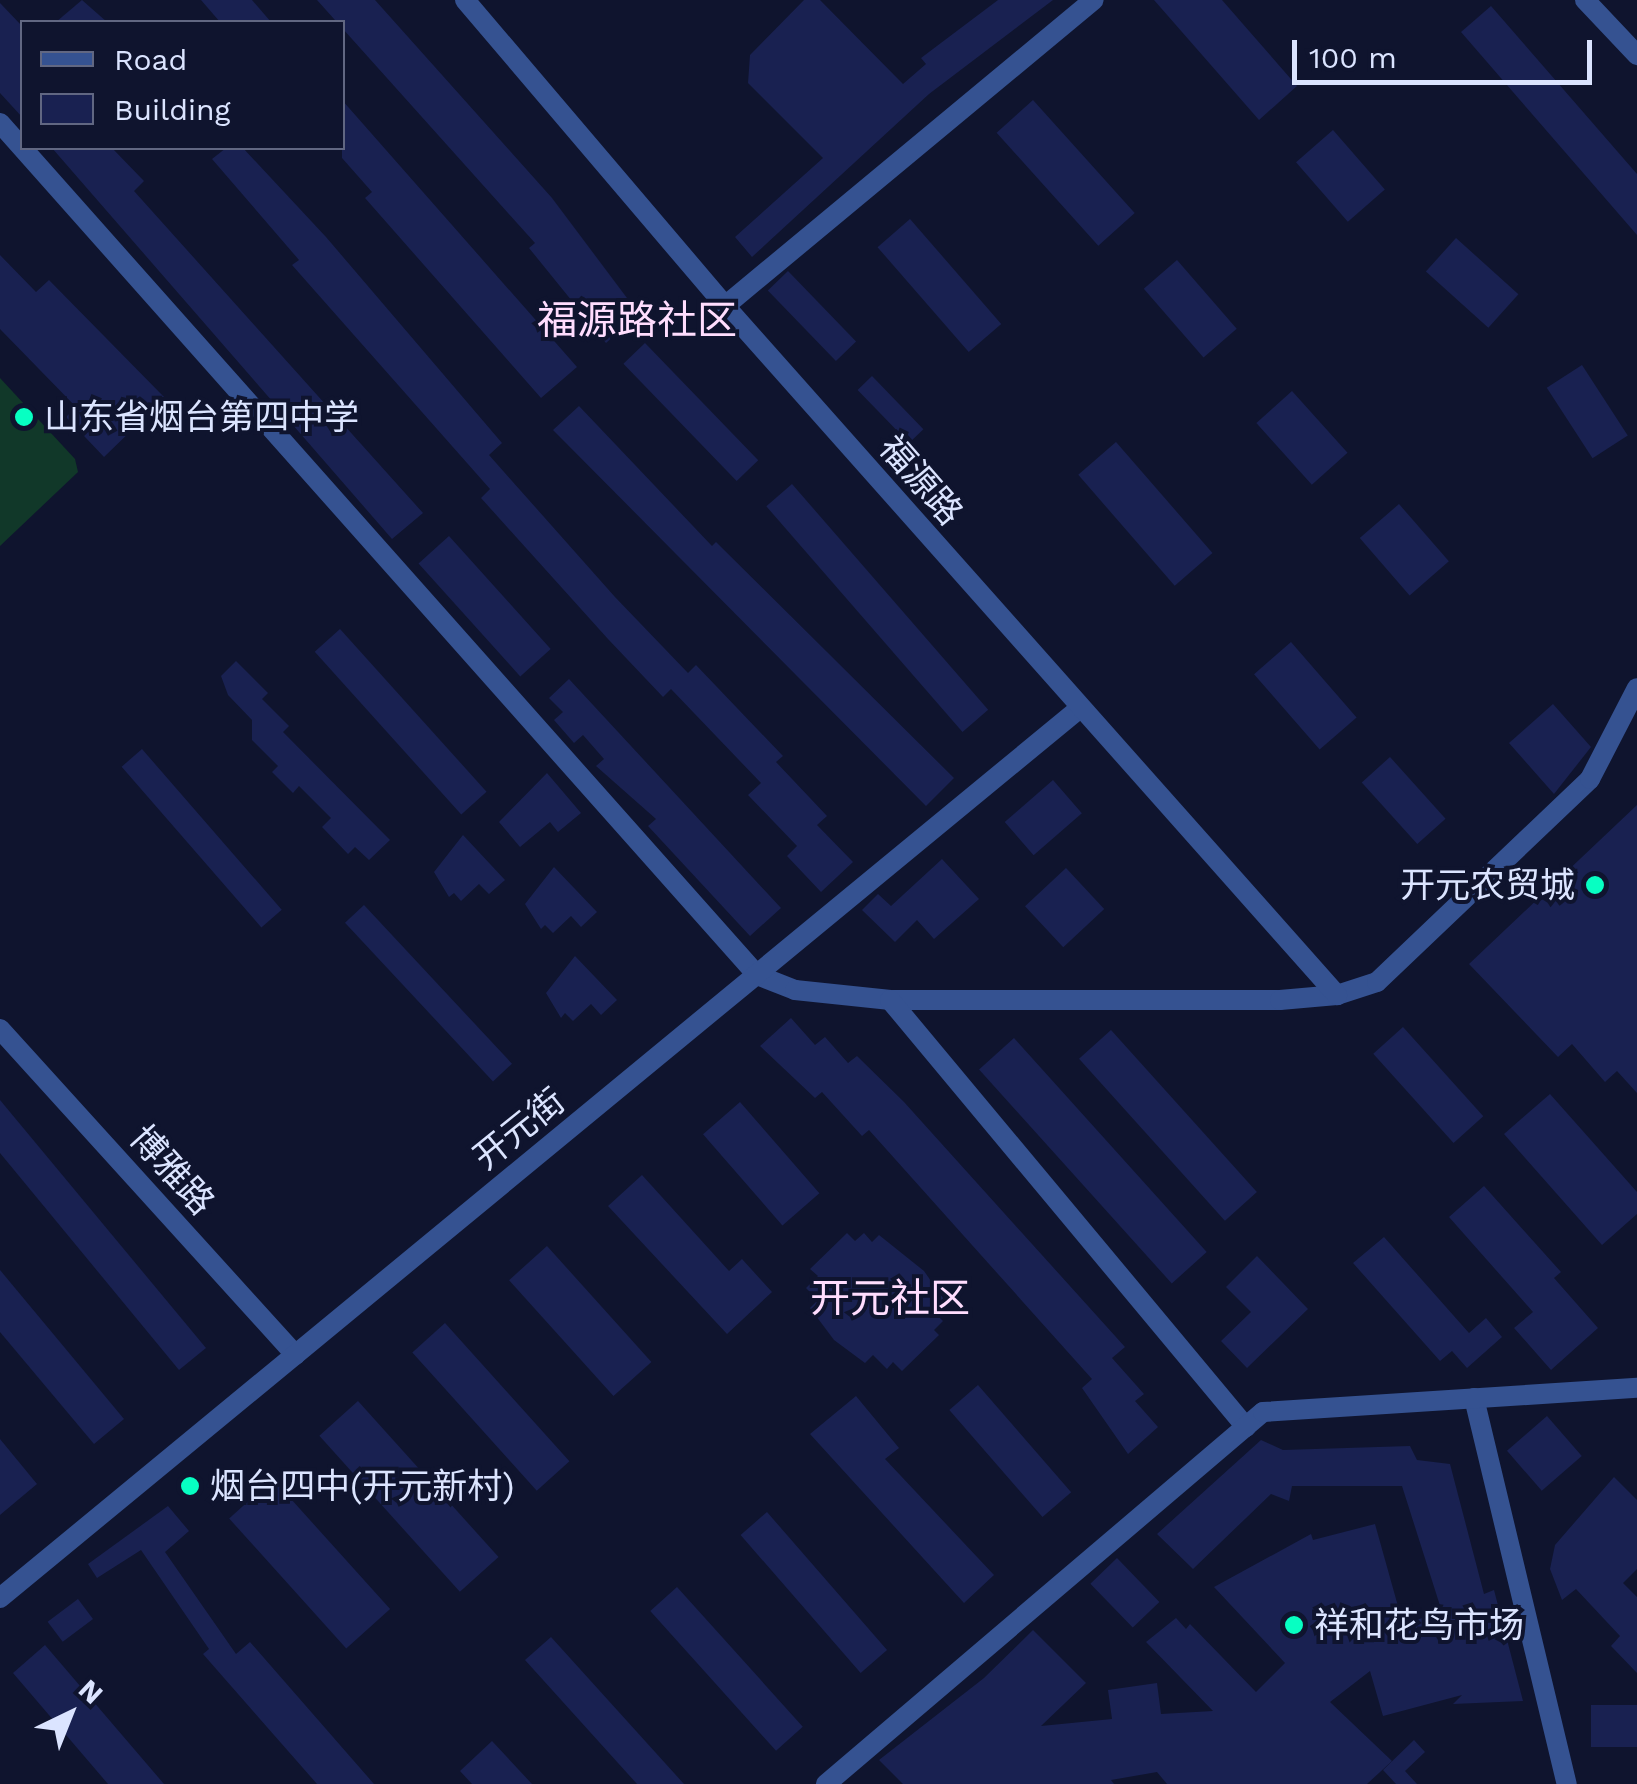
<!DOCTYPE html>
<html>
<head>
<meta charset="utf-8">
<style>
	body { margin:0 }
	#map { position:relative; width:1637px; height:1784px; overflow:hidden; background:#0f142e; font-family:"Work Sans","Noto Sans SC",sans-serif }
	div>[style] { position:absolute }
	.green>* { inset:0; background:#113829 }
	.building>* { inset:0; background:#192151; transform-origin:0 0 }
	.minor>* { height:20px; margin:-10px; padding:0 10px; transform-origin:10px; border-radius:10px; background:#355291 }
	.tertiary>* { height:20px; margin:-10px; padding:0 10px; transform-origin:10px; border-radius:10px; background:#355291 }
	.dots>* { width:28px; height:28px; translate:-50% -50%; box-sizing:border-box; border:5px solid #0f142e; border-radius:50% }
	span { translate:-50% -50%; white-space:nowrap; text-align:center; line-height:1.15; -webkit-text-stroke:8px #0f142e; paint-order:stroke }
	.poi-label { font-size:35px; color:#dbe4ff }
	.left { translate:0 -50%; text-align:left }
	.right { translate:-100% -50%; text-align:right }
	.street-label { font-size:35px; color:#dbe4ff }
	.quarter-label { font-size:40px; color:#ffddfe }
	.legend { position:absolute; left:20px; top:20px; width:325px; height:130px; box-sizing:border-box; background:#0f142e; border:2px solid #616782; margin:0; padding:12px 18px; list-style:none; font-size:30px; color:#dbe4ff }
	.legend li { display:flex; align-items:center; gap:20px; height:50px }
	.legend b { width:50px; border:2px solid #616782 }
	.north { position:absolute; left:20px; top:1664px; width:100px; height:100px; -webkit-text-stroke:8px #0f142e; paint-order:stroke; rotate:43deg; font-size:28px; font-weight:700; line-height:40px; text-align:center; color:#dbe4ff }
	.north::after { content:''; display:block; margin:auto; width:35px; height:45px; background:#dbe4ff; clip-path:polygon(50% 0,100% 100%,50% 72%,0 100%) }
	.scale { position:absolute; left:1292px; top:40px; width:300px; height:45px; box-sizing:border-box; border:5px solid #dbe4ff; border-top:0; padding-left:12px; font-size:30px; line-height:35px; white-space:nowrap; color:#dbe4ff; -webkit-text-stroke:8px #0f142e; paint-order:stroke }
</style>
</head>
<body>
<div id="map">
	<div class="green">
		<div style="clip-path:polygon(0 378px,75px 459px,78px 472px,0 546px)"></div>
	</div>
	<div class="building">
		<div style="clip-path:polygon(82px 0,107px 22px,56px 22px)"></div>
		<div style="clip-path:polygon(201px 0,252px 0,271px 22px,220px 22px)"></div>
		<div style="clip-path:polygon(317px 0,375px 0,552px 198px,639px 314px,606px 343px,529px 248px,535px 243px)"></div>
		<div style="clip-path:polygon(804px 0,820px 0,903px 84px,926px 64px,921px 58px,998px 0,1053px 0,929px 94px,752px 257px,735px 237px,823px 158px,748px 83px,750px 55px)"></div>
		<div style="clip-path:polygon(1154px 0,1222px 0,1297px 86px,1259px 120px)"></div>
		<div style="clip-path:polygon(0 3px,22px 26px,22px 117px,0 93px)"></div>
		<div style="clip-path:polygon(1491px 6px,1637px 174px,1637px 235px,1461px 32px)"></div>
		<div style="clip-path:polygon(342px 100px,577px 367px,541px 398px,365px 198px,372px 192px,342px 158px)"></div>
		<div style="left:1033px;top:100px;width:152px;height:49px;rotate:48deg"></div>
		<div style="left:1333px;top:130px;width:79px;height:49px;rotate:49deg"></div>
		<div style="clip-path:polygon(52px 148px,112px 148px,144px 181px,134px 191px,423px 513px,392px 539px)"></div>
		<div style="clip-path:polygon(226px 148px,243px 148px,326px 237px,502px 443px,489px 455px,615px 597px,688px 673px,696px 665px,783px 756px,776px 762px,827px 816px,817px 825px,853px 862px,821px 892px,787px 856px,797px 846px,748px 795px,761px 783px,671px 689px,663px 697px,608px 639px,481px 498px,490px 489px,292px 265px,299px 260px,212px 159px)"></div>
		<div style="left:910px;top:219px;width:139px;height:43px;rotate:49deg"></div>
		<div style="left:1456px;top:238px;width:84px;height:45px;rotate:42deg"></div>
		<div style="clip-path:polygon(0 255px,36px 292px,49px 280px,165px 398px,104px 457px,66px 417px,76px 407px,0 329px)"></div>
		<div style="left:1177px;top:260px;width:91px;height:44px;rotate:49deg"></div>
		<div style="left:788px;top:271px;width:98px;height:28px;rotate:46deg"></div>
		<div style="left:645px;top:343px;width:163px;height:30px;rotate:46deg"></div>
		<div style="left:1582px;top:365px;width:84px;height:42px;rotate:57deg"></div>
		<div style="left:872px;top:376px;width:74px;height:20px;rotate:46deg"></div>
		<div style="left:1292px;top:391px;width:83px;height:48px;rotate:48deg"></div>
		<div style="clip-path:polygon(579px 406px,712px 546px,716px 542px,954px 778px,926px 806px,553px 430px)"></div>
		<div style="left:1116px;top:442px;width:147px;height:50px;rotate:49deg"></div>
		<div style="left:792px;top:484px;width:299px;height:34px;rotate:49deg"></div>
		<div style="left:1399px;top:504px;width:76px;height:52px;rotate:49deg"></div>
		<div style="left:449px;top:536px;width:152px;height:41px;rotate:48deg"></div>
		<div style="left:340px;top:629px;width:219px;height:34px;rotate:48deg"></div>
		<div style="left:1291px;top:642px;width:100px;height:49px;rotate:49deg"></div>
		<div style="clip-path:polygon(236px 661px,268px 693px,262px 699px,289px 726px,283px 732px,390px 840px,369px 860px,355px 847px,348px 854px,322px 827px,331px 818px,299px 786px,293px 793px,272px 772px,278px 766px,252px 740px,252px 720px,228px 695px,221px 676px)"></div>
		<div style="clip-path:polygon(569px 679px,781px 908px,750px 936px,648px 826px,656px 819px,596px 766px,604px 759px,583px 735px,574px 743px,554px 720px,563px 712px,549px 698px)"></div>
		<div style="clip-path:polygon(1553px 704px,1591px 747px,1554px 794px,1509px 743px)"></div>
		<div style="left:142px;top:749px;width:213px;height:27px;rotate:49deg"></div>
		<div style="left:1390px;top:757px;width:83px;height:38px;rotate:48deg"></div>
		<div style="clip-path:polygon(547px 773px,581px 813px,558px 832px,550px 822px,520px 847px,499px 822px)"></div>
		<div style="left:1053px;top:780px;width:44px;height:64px;rotate:49deg"></div>
		<div style="clip-path:polygon(1637px 805px,1637px 1093px,1617px 1071px,1605px 1082px,1572px 1044px,1558px 1057px,1469px 964px)"></div>
		<div style="clip-path:polygon(463px 835px,505px 880px,489px 894px,479px 884px,461px 901px,454px 893px,449px 897px,434px 872px)"></div>
		<div style="clip-path:polygon(942px 859px,979px 899px,934px 939px,917px 920px,895px 942px,862px 910px,878px 894px,891px 906px)"></div>
		<div style="clip-path:polygon(554px 867px,597px 912px,581px 927px,571px 916px,553px 933px,545px 925px,541px 929px,525px 904px)"></div>
		<div style="left:1066px;top:868px;width:56px;height:56px;rotate:47deg"></div>
		<div style="left:364px;top:905px;width:217px;height:26px;rotate:47deg"></div>
		<div style="clip-path:polygon(575px 956px,617px 1000px,601px 1015px,591px 1004px,573px 1021px,565px 1013px,561px 1018px,546px 993px)"></div>
		<div style="clip-path:polygon(791px 1018px,815px 1045px,825px 1037px,848px 1063px,857px 1056px,904px 1102px,1125px 1347px,1112px 1358px,1144px 1394px,1135px 1401px,1158px 1427px,1128px 1454px,1082px 1388px,1092px 1379px,869px 1130px,862px 1136px,822px 1092px,815px 1098px,760px 1046px)"></div>
		<div style="left:1403px;top:1027px;width:120px;height:40px;rotate:48deg"></div>
		<div style="left:1111px;top:1030px;width:218px;height:43px;rotate:48deg"></div>
		<div style="left:1014px;top:1038px;width:288px;height:47px;rotate:48deg"></div>
		<div style="clip-path:polygon(1550px 1094px,1637px 1192px,1637px 1214px,1602px 1245px,1504px 1134px)"></div>
		<div style="clip-path:polygon(0 1100px,206px 1348px,179px 1370px,0 1153px)"></div>
		<div style="left:740px;top:1102px;width:121px;height:49px;rotate:49deg"></div>
		<div style="clip-path:polygon(642px 1175px,729px 1271px,742px 1259px,772px 1292px,727px 1334px,608px 1206px)"></div>
		<div style="clip-path:polygon(1484px 1186px,1561px 1272px,1554px 1278px,1598px 1328px,1551px 1370px,1514px 1328px,1533px 1312px,1449px 1217px)"></div>
		<div style="clip-path:polygon(847px 1233px,855px 1241px,864px 1233px,872px 1242px,879px 1235px,924px 1271px,945px 1301px,934px 1312px,943px 1321px,934px 1330px,939px 1335px,902px 1371px,893px 1362px,887px 1369px,873px 1355px,865px 1363px,834px 1340px,810px 1308px,818px 1300px,806px 1288px,818px 1276px,810px 1269px)"></div>
		<div style="clip-path:polygon(1384px 1237px,1469px 1333px,1486px 1318px,1502px 1337px,1467px 1368px,1452px 1351px,1440px 1361px,1353px 1263px)"></div>
		<div style="left:547px;top:1246px;width:156px;height:51px;rotate:48deg"></div>
		<div style="clip-path:polygon(1257px 1256px,1308px 1309px,1247px 1368px,1221px 1341px,1251px 1312px,1226px 1287px)"></div>
		<div style="clip-path:polygon(0 1270px,124px 1419px,94px 1444px,0 1332px)"></div>
		<div style="left:445px;top:1323px;width:186px;height:44px;rotate:48deg"></div>
		<div style="left:978px;top:1385px;width:142px;height:38px;rotate:49deg"></div>
		<div style="clip-path:polygon(856px 1396px,899px 1448px,885px 1459px,994px 1575px,964px 1603px,810px 1434px)"></div>
		<div style="left:358px;top:1401px;width:210px;height:52px;rotate:48deg"></div>
		<div style="left:1547px;top:1416px;width:53px;height:53px;rotate:49deg"></div>
		<div style="clip-path:polygon(0 1439px,37px 1484px,0 1515px)"></div>
		<div style="clip-path:polygon(1261px 1440px,1283px 1450px,1410px 1446px,1417px 1460px,1450px 1464px,1484px 1594px,1494px 1590px,1523px 1701px,1453px 1704px,1462px 1695px,1383px 1716px,1370px 1671px,1330px 1702px,1392px 1761px,1367px 1784px,1167px 1784px,1157px 1772px,1111px 1780px,1114px 1784px,903px 1784px,879px 1760px,984px 1678px,1033px 1630px,1086px 1683px,1041px 1726px,1112px 1719px,1108px 1690px,1157px 1683px,1161px 1714px,1213px 1711px,1146px 1642px,1176px 1618px,1186px 1629px,1190px 1624px,1256px 1692px,1285px 1663px,1214px 1587px,1311px 1534px,1313px 1540px,1375px 1524px,1403px 1624px,1442px 1612px,1402px 1486px,1292px 1486px,1289px 1501px,1271px 1494px,1193px 1569px,1157px 1534px)"></div>
		<div style="clip-path:polygon(1614px 1477px,1637px 1500px,1637px 1569px,1623px 1583px,1637px 1597px,1637px 1673px,1611px 1646px,1620px 1636px,1576px 1589px,1562px 1600px,1550px 1569px,1555px 1545px)"></div>
		<div style="left:273px;top:1479px;width:175px;height:59px;rotate:48deg"></div>
		<div style="clip-path:polygon(168px 1506px,189px 1531px,165px 1552px,236px 1654px,250px 1642px,374px 1784px,317px 1784px,203px 1654px,209px 1649px,141px 1550px,97px 1578px,88px 1564px)"></div>
		<div style="left:767px;top:1512px;width:183px;height:35px;rotate:49deg"></div>
		<div style="left:1117px;top:1558px;width:61px;height:37px;rotate:46deg"></div>
		<div style="left:677px;top:1587px;width:188px;height:36px;rotate:48deg"></div>
		<div style="left:78px;top:1599px;width:25px;height:38px;rotate:53deg"></div>
		<div style="clip-path:polygon(551px 1637px,684px 1784px,637px 1784px,525px 1660px)"></div>
		<div style="clip-path:polygon(45px 1645px,164px 1784px,108px 1784px,13px 1673px)"></div>
		<div style="left:1637px;top:1705px;width:42px;height:46px;rotate:90deg"></div>
		<div style="clip-path:polygon(1414px 1740px,1425px 1752px,1405px 1771px,1417px 1784px,1396px 1784px,1383px 1770px)"></div>
		<div style="clip-path:polygon(492px 1741px,532px 1784px,472px 1784px,460px 1771px)"></div>
	</div>
	<div class="minor">
		<div style="left:0;top:123px;width:1140px;rotate:48.38deg"></div>
		<div style="left:757px;top:975px;width:41px;rotate:21.5deg"></div>
		<div style="left:795px;top:990px;width:96px;rotate:6deg"></div>
		<div style="left:890px;top:1000px;width:390px"></div>
		<div style="left:1280px;top:1000px;width:57px;rotate:-5deg"></div>
		<div style="left:1337px;top:995px;width:42px;rotate:-18deg"></div>
		<div style="left:1377px;top:982px;width:294px;rotate:-43.6deg"></div>
		<div style="left:1590px;top:779px;width:102px;rotate:-62.7deg"></div>
		<div style="left:725px;top:306px;width:479px;rotate:-39.7deg"></div>
		<div style="left:890px;top:1000px;width:556px;rotate:50.18deg"></div>
		<div style="left:0;top:1029px;width:440px;rotate:47.8deg"></div>
		<div style="left:1474px;top:1398px;width:397px;rotate:76.5deg"></div>
		<div style="left:0;top:1598px;width:1398px;rotate:-39.49deg"></div>
		<div style="left:826px;top:1784px;width:574px;rotate:-40.41deg"></div>
		<div style="left:1263px;top:1412px;width:375px;rotate:-3.7deg"></div>
	</div>
	<div class="tertiary">
		<div style="left:465px;top:0;width:402px;rotate:49.6deg"></div>
		<div style="left:725px;top:306px;width:922px;rotate:48.39deg"></div>
		<div style="left:1585px;top:0;width:76px;rotate:46.6deg"></div>
	</div>
	<div class="dots">
		<div style="left:24px;top:417px;background:#07ffc2"></div>
		<div style="left:1595px;top:885px;background:#07ffc2"></div>
		<div style="left:190px;top:1486px;background:#07ffc2"></div>
		<div style="left:1294px;top:1625px;background:#07ffc2"></div>
	</div>
	<div class="poi-label">
		<span class="left" style="left:44px;top:417px">山东省烟台第四中学</span>
		<span class="right" style="left:1575px;top:885px">开元农贸城</span>
		<span class="left" style="left:210px;top:1486px">烟台四中(开元新村)</span>
		<span class="left" style="left:1314px;top:1625px">祥和花鸟市场</span>
	</div>
	<div class="street-label">
		<span style="left:921px;top:480px;rotate:49deg">福源路</span>
		<span style="left:519px;top:1129px;rotate:-39deg">开元街</span>
		<span style="left:172px;top:1170px;rotate:48deg">博雅路</span>
	</div>
	<div class="quarter-label">
		<span style="left:637px;top:321px">福源路社区</span>
		<span style="left:890px;top:1299px">开元社区</span>
	</div>
	<ul class="legend">
	<li><b style="height:12px;background:#355291"></b>Road</li>
	<li><b style="height:28px;background:#192151"></b>Building</li>
	</ul>
	<div class="north">N</div>
	<div class="scale">100 m</div>
</div>
</body>
</html>
